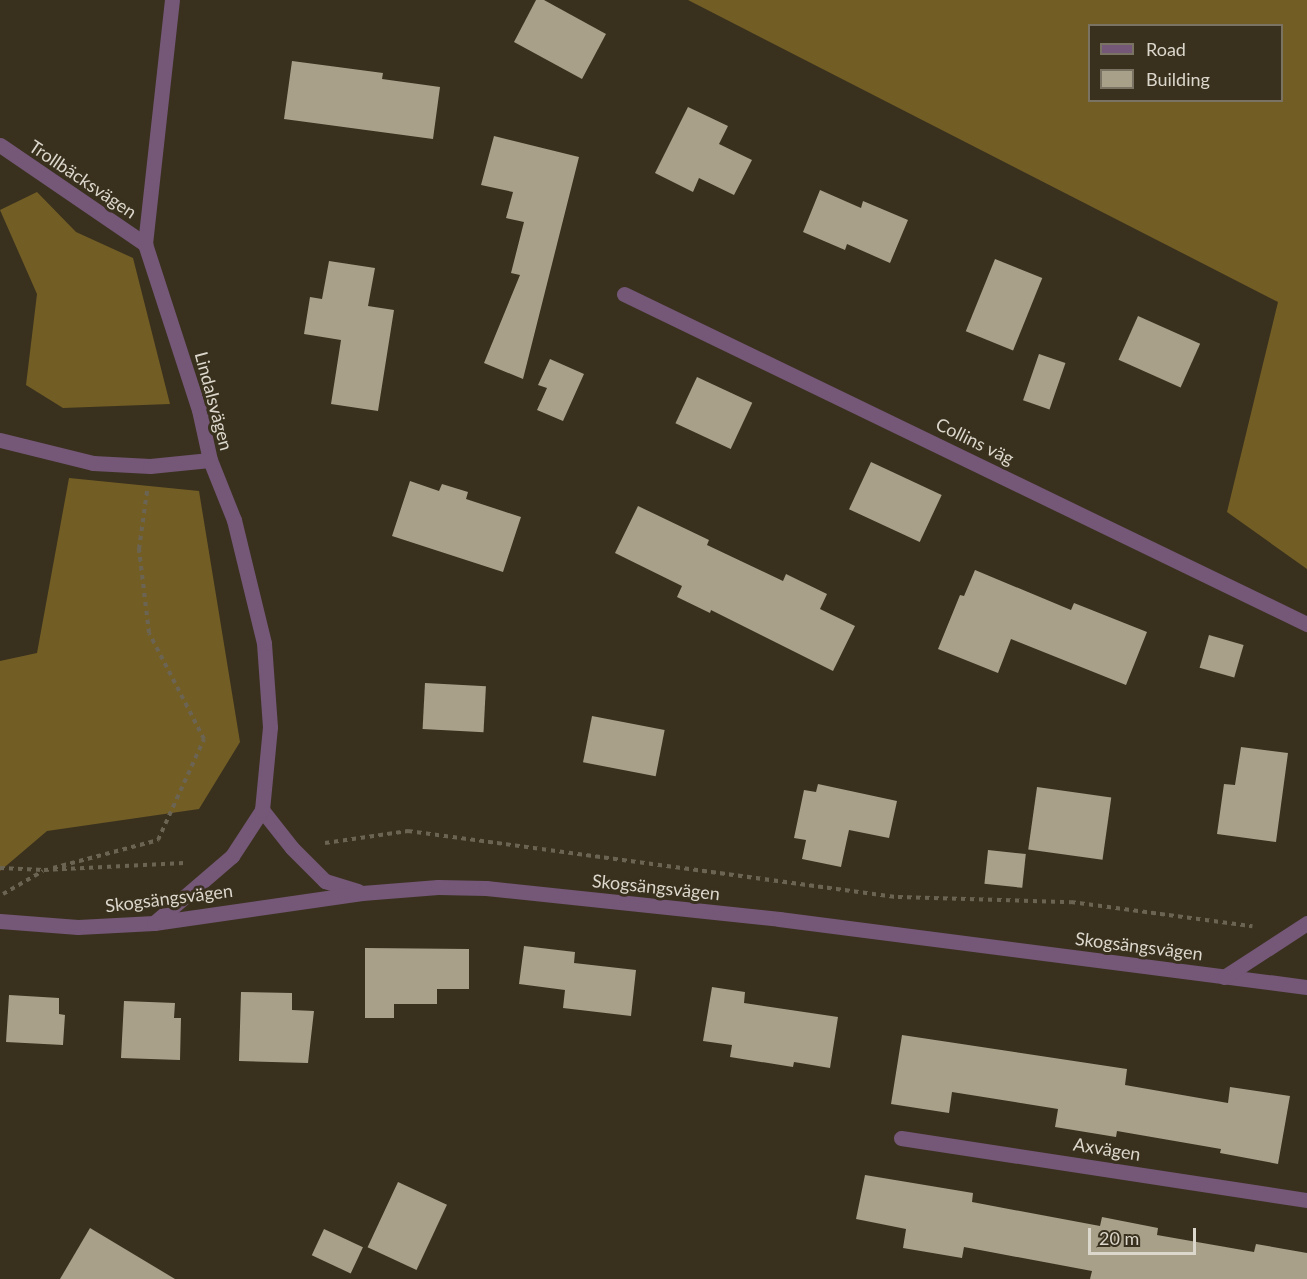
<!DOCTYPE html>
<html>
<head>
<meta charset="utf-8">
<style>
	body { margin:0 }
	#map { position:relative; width:1307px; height:1279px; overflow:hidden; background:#39311e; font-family:Lato,sans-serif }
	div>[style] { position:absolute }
	.forest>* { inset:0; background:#725d25 }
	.building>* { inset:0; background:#a9a08a; transform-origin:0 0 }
	.path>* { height:4px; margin-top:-2px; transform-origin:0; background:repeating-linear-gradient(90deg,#6b6453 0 4.5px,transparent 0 9px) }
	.minor>* { height:15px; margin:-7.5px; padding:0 7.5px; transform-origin:7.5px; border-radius:7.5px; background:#755778 }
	span { translate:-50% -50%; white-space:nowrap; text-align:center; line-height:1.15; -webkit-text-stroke:6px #39311e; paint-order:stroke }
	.street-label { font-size:18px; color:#dcd7cc }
	.legend { position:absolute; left:1088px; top:24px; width:195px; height:78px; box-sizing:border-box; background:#39311e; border:2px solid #7a7364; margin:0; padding:8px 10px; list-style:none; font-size:18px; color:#dcd7cc }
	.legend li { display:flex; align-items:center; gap:12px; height:30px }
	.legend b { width:30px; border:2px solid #7a7364 }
	.scale { position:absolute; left:1088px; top:1228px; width:108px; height:27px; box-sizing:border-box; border:3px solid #dcd7cc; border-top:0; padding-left:8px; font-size:18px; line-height:21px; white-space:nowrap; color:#dcd7cc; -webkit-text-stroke:4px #39311e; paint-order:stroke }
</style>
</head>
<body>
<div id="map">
	<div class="forest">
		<div style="clip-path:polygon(evenodd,688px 0,1307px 0,1307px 569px,1227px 512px,1278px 302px,688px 0,1090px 26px,1282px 26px,1282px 100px,1090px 100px,1090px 26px)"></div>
		<div style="clip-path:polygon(37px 192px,76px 232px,133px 258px,170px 404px,63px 408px,26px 385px,37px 294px,0 210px)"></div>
		<div style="clip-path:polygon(69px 478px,199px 491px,240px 742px,199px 809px,47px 831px,0 871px,0 661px,37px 653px)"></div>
	</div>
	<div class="building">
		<div style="clip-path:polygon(536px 0,544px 0,606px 34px,582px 79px,514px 42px)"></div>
		<div style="clip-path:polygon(292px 61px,383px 73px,382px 79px,440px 87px,433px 139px,284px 119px)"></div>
		<div style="clip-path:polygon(688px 107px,728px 126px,719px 144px,752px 160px,734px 195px,699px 178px,693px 192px,655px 173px)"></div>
		<div style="clip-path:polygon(494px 136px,579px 157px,523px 379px,484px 363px,520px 275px,511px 273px,524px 222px,506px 218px,513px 192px,481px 185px)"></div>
		<div style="clip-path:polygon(820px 190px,861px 208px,863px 201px,908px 220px,890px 263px,847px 244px,845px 250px,803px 232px)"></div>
		<div style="left:995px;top:259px;width:51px;height:78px;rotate:22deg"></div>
		<div style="clip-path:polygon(329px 261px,375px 268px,368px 306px,394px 310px,378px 411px,331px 404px,341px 340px,304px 334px,310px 297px,322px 299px)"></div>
		<div style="left:1138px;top:316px;width:68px;height:48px;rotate:24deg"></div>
		<div style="left:1039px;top:354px;width:28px;height:49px;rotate:19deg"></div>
		<div style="clip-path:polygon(550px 359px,584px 374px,563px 421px,537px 410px,547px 388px,538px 385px)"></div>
		<div style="left:697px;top:377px;width:61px;height:51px;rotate:25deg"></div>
		<div style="left:871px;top:462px;width:78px;height:52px;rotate:25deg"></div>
		<div style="clip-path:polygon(410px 481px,439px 491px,442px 484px,468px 492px,466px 499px,521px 517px,503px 572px,392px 536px)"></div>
		<div style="clip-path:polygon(638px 506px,709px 540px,707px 545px,783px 581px,786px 574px,827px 594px,820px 609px,855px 626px,833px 671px,711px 610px,710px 613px,677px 597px,682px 586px,615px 553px)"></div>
		<div style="clip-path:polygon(975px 570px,1071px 610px,1074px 603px,1147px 632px,1126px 685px,1011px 639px,998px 673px,938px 649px,960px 595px,964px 596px)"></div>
		<div style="left:1209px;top:635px;width:36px;height:34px;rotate:16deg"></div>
		<div style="left:425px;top:683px;width:61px;height:46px;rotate:3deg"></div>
		<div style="left:592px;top:716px;width:74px;height:47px;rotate:11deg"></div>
		<div style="clip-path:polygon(1241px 747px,1288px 753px,1276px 842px,1217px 834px,1224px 784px,1235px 785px)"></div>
		<div style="clip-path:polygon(818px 784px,897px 801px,889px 838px,849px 830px,841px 867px,802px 859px,806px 840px,794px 838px,804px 790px,816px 792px)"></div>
		<div style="left:1037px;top:787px;width:75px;height:63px;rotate:8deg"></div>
		<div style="left:988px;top:850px;width:38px;height:34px;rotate:6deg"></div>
		<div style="clip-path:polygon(524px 946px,575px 952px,574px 963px,636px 970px,631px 1016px,563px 1008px,565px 990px,519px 984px)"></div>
		<div style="clip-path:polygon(365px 948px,469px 949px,469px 989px,437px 989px,437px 1004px,394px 1004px,394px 1018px,365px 1018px)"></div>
		<div style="clip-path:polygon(712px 987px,745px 992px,744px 1003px,838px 1017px,830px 1068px,794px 1062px,793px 1067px,730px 1057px,732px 1045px,703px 1041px)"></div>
		<div style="clip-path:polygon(241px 992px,292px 993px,292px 1010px,314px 1011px,308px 1063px,239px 1061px)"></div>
		<div style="clip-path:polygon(9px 995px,59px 998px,59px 1014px,65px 1015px,63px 1045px,6px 1042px)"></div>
		<div style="clip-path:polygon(124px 1001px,175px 1003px,174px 1018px,181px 1018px,180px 1060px,121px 1058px)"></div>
		<div style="clip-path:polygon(902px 1035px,1127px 1069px,1125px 1085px,1228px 1103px,1230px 1087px,1290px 1096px,1278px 1164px,1220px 1153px,1221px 1149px,1117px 1131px,1116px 1137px,1055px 1127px,1058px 1109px,952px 1092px,949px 1113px,891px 1104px)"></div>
		<div style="clip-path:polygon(865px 1175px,973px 1193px,972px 1202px,1100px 1226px,1102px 1217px,1158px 1228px,1157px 1235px,1254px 1252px,1256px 1244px,1307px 1253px,1307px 1279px,1090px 1279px,1092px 1271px,964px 1247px,962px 1258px,903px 1248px,906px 1229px,856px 1219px)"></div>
		<div style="left:398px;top:1182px;width:54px;height:72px;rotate:25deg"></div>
		<div style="clip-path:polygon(90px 1228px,175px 1279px,60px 1279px)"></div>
		<div style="left:324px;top:1229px;width:43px;height:29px;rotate:25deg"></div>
	</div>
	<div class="path">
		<div style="left:325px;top:843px;width:84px;rotate:-8.2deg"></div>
		<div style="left:408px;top:831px;width:494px;rotate:7.7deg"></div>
		<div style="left:898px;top:897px;width:173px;rotate:1.7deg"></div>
		<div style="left:1071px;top:902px;width:183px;rotate:7.6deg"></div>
		<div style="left:0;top:868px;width:44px;rotate:2.6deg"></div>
		<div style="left:44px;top:870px;width:140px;rotate:-2.9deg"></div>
		<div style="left:53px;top:868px;width:109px;rotate:-14.9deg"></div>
		<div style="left:158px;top:840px;width:111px;rotate:-65.5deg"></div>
		<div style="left:204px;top:739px;width:119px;rotate:-117.4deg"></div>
		<div style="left:149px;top:633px;width:85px;rotate:-96.8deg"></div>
		<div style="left:139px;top:549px;width:59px;rotate:-82.1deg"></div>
		<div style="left:3px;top:894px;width:46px;rotate:-29.9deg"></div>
	</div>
	<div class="minor">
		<div style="left:0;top:145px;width:176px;rotate:34.3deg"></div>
		<div style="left:624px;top:294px;width:759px;rotate:25.79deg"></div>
		<div style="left:0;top:440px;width:96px;rotate:13.9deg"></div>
		<div style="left:93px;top:463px;width:57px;rotate:3deg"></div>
		<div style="left:150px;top:466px;width:60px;rotate:-5.7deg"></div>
		<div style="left:262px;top:810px;width:48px;rotate:51.7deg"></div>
		<div style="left:292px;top:848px;width:47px;rotate:45deg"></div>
		<div style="left:325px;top:881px;width:34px;rotate:17deg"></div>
		<div style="left:0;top:921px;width:78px;rotate:4.4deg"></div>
		<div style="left:78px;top:927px;width:76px;rotate:-3deg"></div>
		<div style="left:154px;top:923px;width:210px;rotate:-8.2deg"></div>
		<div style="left:362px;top:893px;width:76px;rotate:-4.5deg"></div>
		<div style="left:438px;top:887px;width:48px;rotate:1.2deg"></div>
		<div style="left:486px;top:888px;width:295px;rotate:6deg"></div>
		<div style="left:779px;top:919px;width:532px;rotate:7.34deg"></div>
		<div style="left:154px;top:923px;width:103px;rotate:-40.7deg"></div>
		<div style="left:232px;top:856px;width:55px;rotate:-56.9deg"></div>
		<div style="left:262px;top:810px;width:83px;rotate:-84.5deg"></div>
		<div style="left:270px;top:727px;width:84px;rotate:-94.1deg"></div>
		<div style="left:264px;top:643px;width:127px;rotate:-103.7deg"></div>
		<div style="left:234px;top:520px;width:65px;rotate:-111.8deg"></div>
		<div style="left:210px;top:460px;width:51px;rotate:-102.4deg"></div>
		<div style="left:199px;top:410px;width:175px;rotate:-108deg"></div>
		<div style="left:145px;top:244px;width:245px;rotate:-83.7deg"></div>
		<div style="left:1224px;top:977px;width:99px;rotate:-33deg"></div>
		<div style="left:901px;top:1138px;width:411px;rotate:8.7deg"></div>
	</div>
	<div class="street-label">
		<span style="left:83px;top:179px;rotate:34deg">Trollbäcksvägen</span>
		<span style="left:214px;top:401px;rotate:75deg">Lindalsvägen</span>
		<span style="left:975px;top:441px;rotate:26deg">Collins väg</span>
		<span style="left:656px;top:887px;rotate:6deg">Skogsängsvägen</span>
		<span style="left:169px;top:898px;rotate:-7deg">Skogsängsvägen</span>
		<span style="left:1139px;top:946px;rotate:7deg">Skogsängsvägen</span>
		<span style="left:1107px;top:1149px;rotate:9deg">Axvägen</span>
	</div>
	<ul class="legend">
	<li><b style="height:8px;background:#755778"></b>Road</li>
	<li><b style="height:16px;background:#a9a08a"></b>Building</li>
	</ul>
	<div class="scale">20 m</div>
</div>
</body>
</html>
